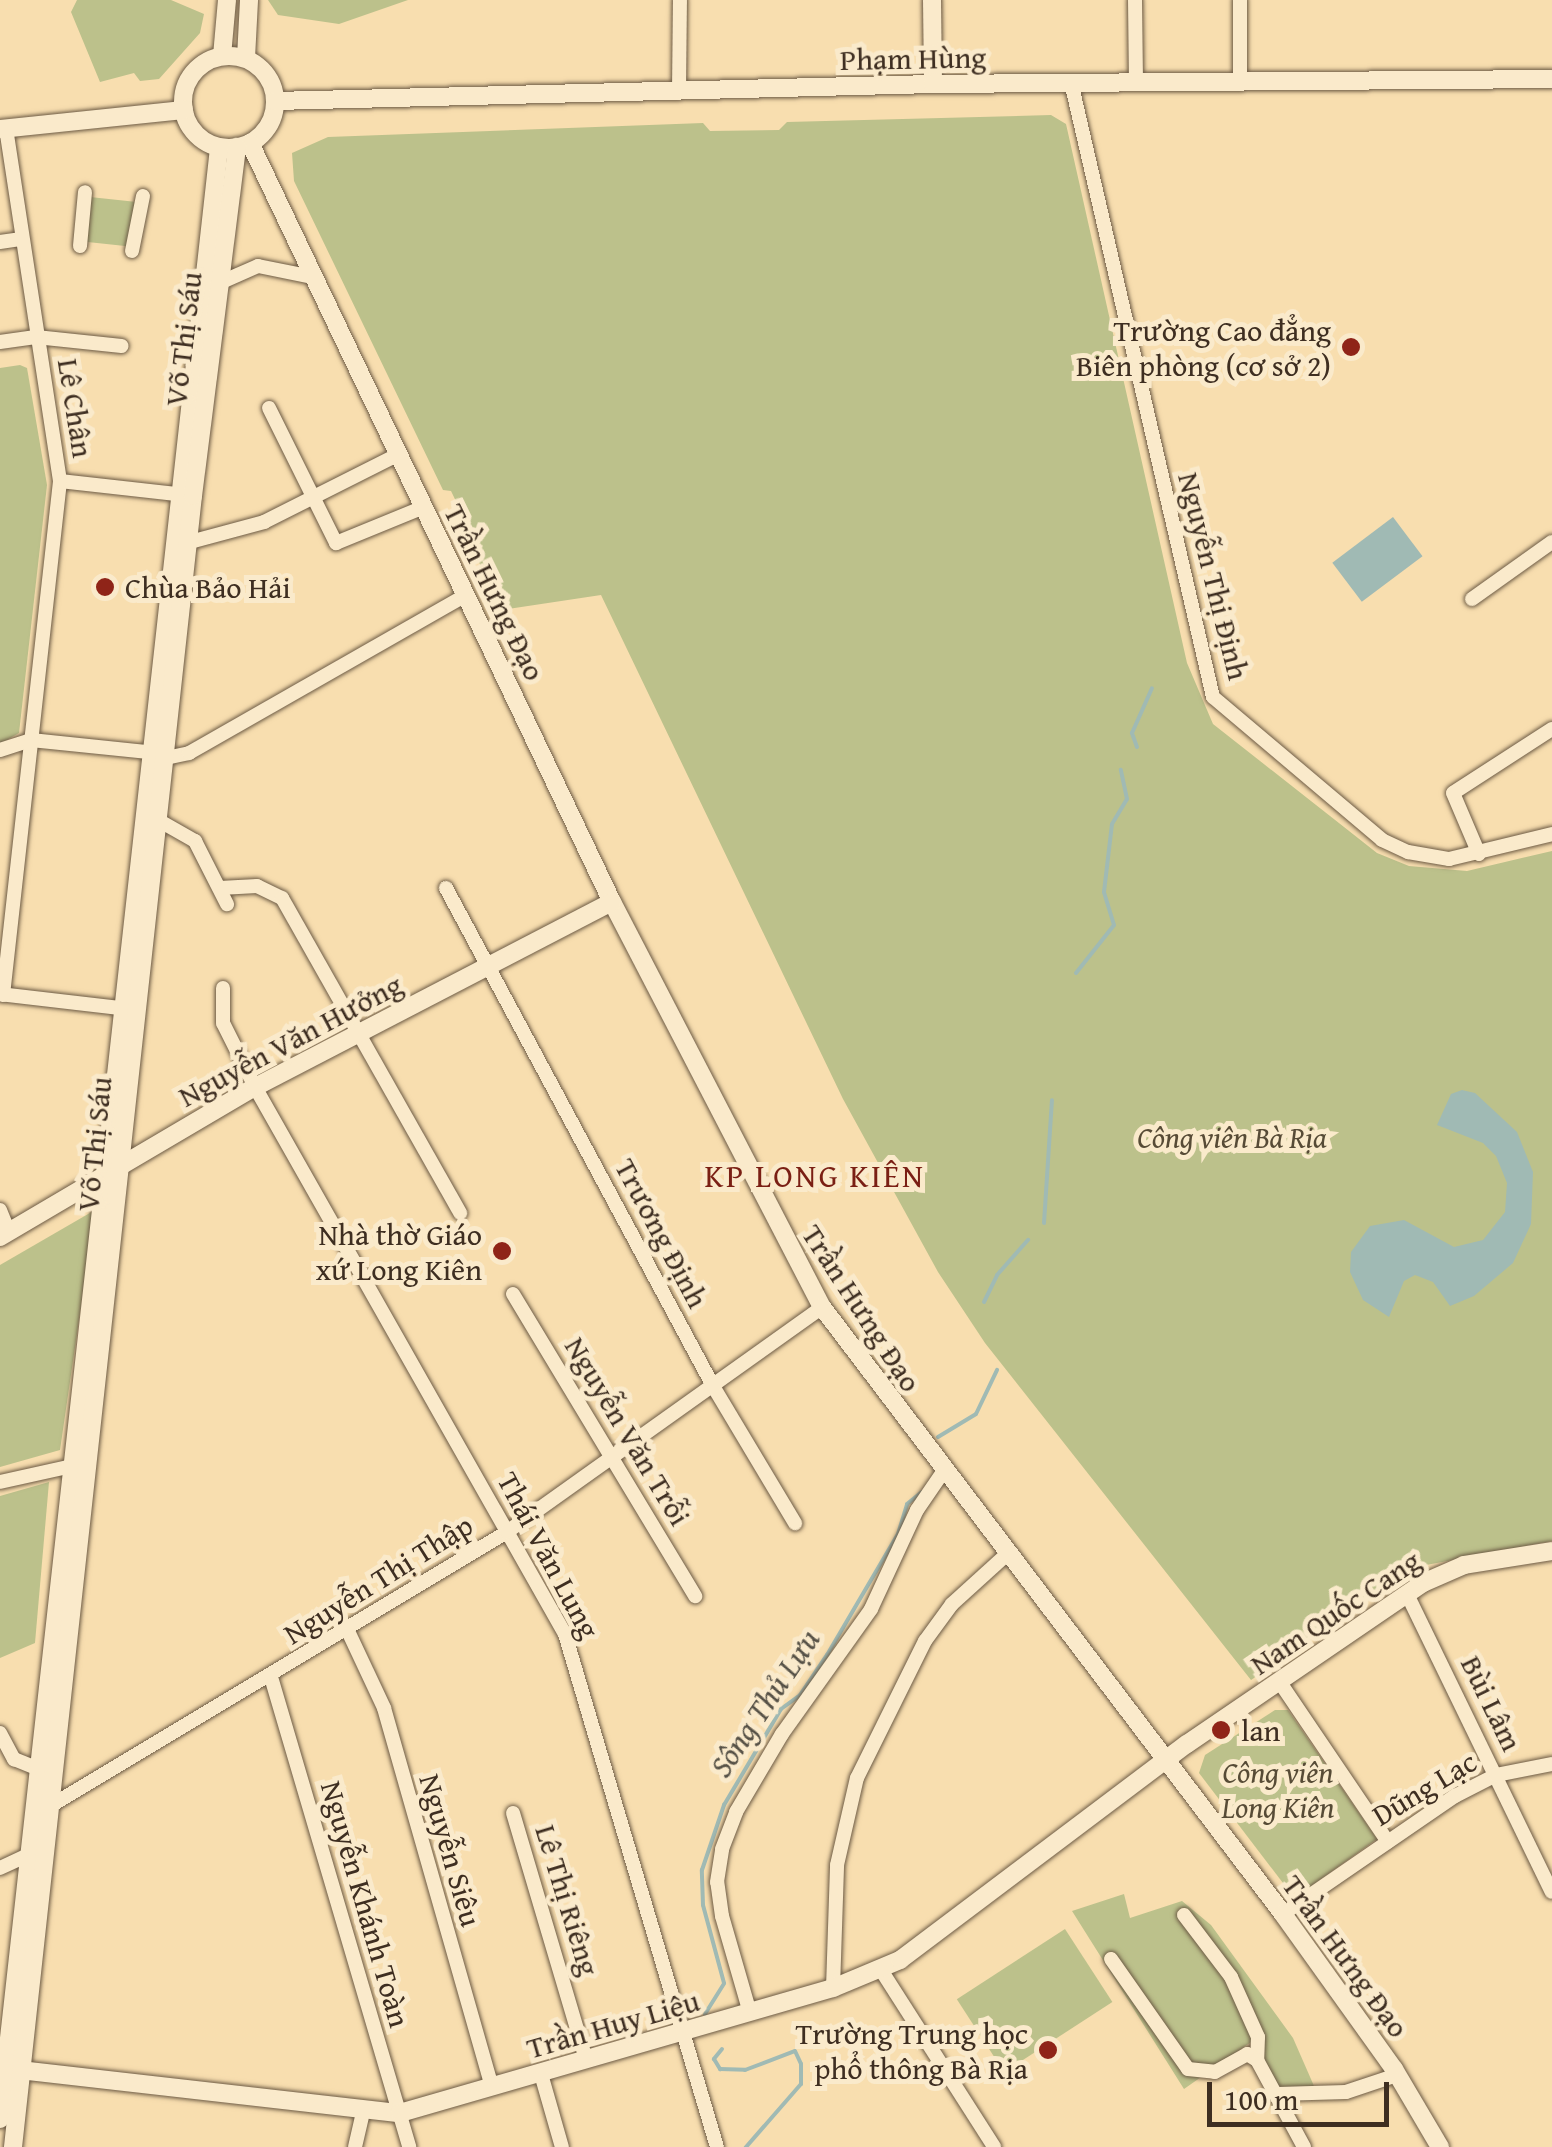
<!DOCTYPE html>
<html>
<head>
<meta charset="utf-8">
<style>
	body { margin:0 }
	#map { position:relative; width:1552px; height:2147px; overflow:hidden; background:#f8deaf; font-family:"Gentium Book Plus",serif }
	div>[style] { position:absolute }
	.green>* { inset:0; background:#bcc18b; transform-origin:0 0 }
	.water>* { inset:0; background:#a0bab4; transform-origin:0 0 }
	.stream>* { height:4px; margin:-2px; padding:0 2px; transform-origin:2px; border-radius:2px; background:#a0bab4 }
	.roads { filter:drop-shadow(0 0 2px #6c5a44) drop-shadow(0 0 2px #6c5a44) }
	.street>* { height:14px; margin:-7px; padding:0 7px; transform-origin:7px; border-radius:7px; background:#faeacb }
	.secondary>* { height:18px; margin:-9px; padding:0 9px; transform-origin:9px; border-radius:9px; background:#faeacb }
	.secondary>.ring { margin:-9px; padding:0; box-sizing:content-box; background:none; border:18px solid #faeacb; border-radius:50% }
	.dots>* { width:28px; height:28px; translate:-50% -50%; box-sizing:border-box; border:5px solid #faeacb; border-radius:50% }
	span { translate:-50% -50%; white-space:nowrap; text-align:center; line-height:1.15; -webkit-text-stroke:10px #faeacb; paint-order:stroke }
	.street-label { font-size:30px; color:#3e2e21 }
	.poi-label { font-size:30px; color:#3e2e21 }
	.right { translate:-100% -50%; text-align:right }
	.left { translate:0 -50%; text-align:left }
	.park-label { font-size:30px; color:#574b36; font-style:italic }
	.neighbourhood-label { font-size:32px; color:#7a1f14; letter-spacing:2.5px }
	.water-label { font-size:32px; color:#565146; font-style:italic }
	.scale { position:absolute; left:1207px; top:2082px; width:182px; height:45px; box-sizing:border-box; border:5px solid #3e2e21; border-top:0; padding-left:12px; font-size:30px; line-height:35px; white-space:nowrap; color:#3e2e21; -webkit-text-stroke:8px #faeacb; paint-order:stroke }
</style>
</head>
<body>
<div id="map">
	<div class="green">
		<div style="clip-path:polygon(77px 0,171px 0,204px 14px,200px 33px,159px 79px,140px 81px,134px 73px,100px 82px,71px 12px)"></div>
		<div style="clip-path:polygon(268px 0,408px 0,339px 24px,278px 15px)"></div>
		<div style="clip-path:polygon(1051px 115px,1066px 124px,1187px 663px,1213px 724px,1377px 853px,1409px 866px,1467px 871px,1552px 851px,1552px 1541px,1421px 1566px,1251px 1680px,985px 1343px,938px 1272px,843px 1099px,601px 595px,502px 610px,465px 533px,468px 526px,451px 491px,443px 490px,294px 181px,292px 153px,328px 137px,703px 123px,710px 131px,779px 130px,787px 122px)"></div>
		<div style="left:90px;top:197px;width:47px;height:45px;rotate:6deg"></div>
		<div style="clip-path:polygon(20px 365px,27px 368px,47px 485px,19px 733px,0 744px,0 368px)"></div>
		<div style="clip-path:polygon(95px 1210px,60px 1450px,0 1467px,0 1265px)"></div>
		<div style="clip-path:polygon(49px 1482px,35px 1643px,0 1658px,0 1496px)"></div>
		<div style="clip-path:polygon(1275px 1710px,1288px 1710px,1377px 1839px,1307px 1889px,1286px 1887px,1199px 1773px,1205px 1755px)"></div>
		<div style="clip-path:polygon(1124px 1894px,1130px 1918px,1182px 1901px,1211px 1925px,1293px 2038px,1314px 2086px,1279px 2088px,1254px 2040px,1184px 2089px,1072px 1911px)"></div>
		<div style="left:1065px;top:1929px;width:87px;height:129px;rotate:57deg"></div>
	</div>
	<div class="water">
		<div style="left:1393px;top:517px;width:49px;height:76px;rotate:53deg"></div>
		<div style="clip-path:polygon(1462px 1090px,1475px 1093px,1517px 1132px,1533px 1172px,1531px 1224px,1513px 1263px,1474px 1296px,1450px 1306px,1433px 1282px,1415px 1275px,1404px 1281px,1389px 1317px,1363px 1300px,1350px 1272px,1351px 1252px,1370px 1226px,1404px 1220px,1454px 1247px,1483px 1240px,1505px 1212px,1507px 1183px,1496px 1156px,1483px 1143px,1437px 1125px,1451px 1094px)"></div>
	</div>
	<div class="stream">
		<div style="left:1137px;top:747px;width:15px;rotate:-110deg"></div>
		<div style="left:1132px;top:733px;width:49px;rotate:-66deg"></div>
		<div style="left:1076px;top:973px;width:61px;rotate:-51.6deg"></div>
		<div style="left:1114px;top:925px;width:34px;rotate:-107deg"></div>
		<div style="left:1104px;top:892px;width:68px;rotate:-83.3deg"></div>
		<div style="left:1112px;top:824px;width:29px;rotate:-59deg"></div>
		<div style="left:1127px;top:799px;width:30px;rotate:-102deg"></div>
		<div style="left:1044px;top:1223px;width:123px;rotate:-86.3deg"></div>
		<div style="left:984px;top:1302px;width:30px;rotate:-64deg"></div>
		<div style="left:997px;top:1275px;width:47px;rotate:-48.5deg"></div>
		<div style="left:938px;top:1437px;width:44px;rotate:-31.2deg"></div>
		<div style="left:976px;top:1414px;width:49px;rotate:-64.5deg"></div>
		<div style="left:705px;top:2014px;width:36px;rotate:-58deg"></div>
		<div style="left:724px;top:1983px;width:81px;rotate:-105.1deg"></div>
		<div style="left:703px;top:1905px;width:35px;rotate:-92deg"></div>
		<div style="left:702px;top:1870px;width:69px;rotate:-71.3deg"></div>
		<div style="left:724px;top:1805px;width:112px;rotate:-59.3deg"></div>
		<div style="left:781px;top:1709px;width:24px;rotate:-36deg"></div>
		<div style="left:800px;top:1695px;width:48px;rotate:-56deg"></div>
		<div style="left:827px;top:1655px;width:140px;rotate:-59.6deg"></div>
		<div style="left:898px;top:1534px;width:31px;rotate:-73deg"></div>
		<div style="left:907px;top:1504px;width:19px;rotate:-39deg"></div>
		<div style="left:722px;top:2049px;width:13px;rotate:129deg"></div>
		<div style="left:714px;top:2059px;width:12px;rotate:59deg"></div>
		<div style="left:720px;top:2069px;width:25px;rotate:2deg"></div>
		<div style="left:745px;top:2070px;width:53px;rotate:-20.8deg"></div>
		<div style="left:795px;top:2051px;width:14px;rotate:65deg"></div>
		<div style="left:801px;top:2064px;width:20px;rotate:90deg"></div>
		<div style="left:801px;top:2084px;width:84px;rotate:131.1deg"></div>
	</div>
	<div class="roads">
		<div class="street">
			<div style="left:1135px;top:0;width:83px;rotate:89.3deg"></div>
			<div style="left:1071px;top:82px;width:631px;rotate:77deg"></div>
			<div style="left:1213px;top:697px;width:221px;rotate:40.2deg"></div>
			<div style="left:1382px;top:840px;width:29px;rotate:25deg"></div>
			<div style="left:1408px;top:852px;width:42px;rotate:9.7deg"></div>
			<div style="left:1449px;top:859px;width:106px;rotate:-13.6deg"></div>
			<div style="left:1240px;top:83px;width:83px;rotate:-90deg"></div>
			<div style="left:679px;top:91px;width:91px;rotate:-89.4deg"></div>
			<div style="left:0;top:242px;width:22px;rotate:-8deg"></div>
			<div style="left:80px;top:246px;width:54px;rotate:-84.7deg"></div>
			<div style="left:132px;top:251px;width:56px;rotate:-78.7deg"></div>
			<div style="left:217px;top:284px;width:45px;rotate:-23.7deg"></div>
			<div style="left:258px;top:266px;width:55px;rotate:11.5deg"></div>
			<div style="left:0;top:342px;width:36px;rotate:-8deg"></div>
			<div style="left:36px;top:337px;width:86px;rotate:6deg"></div>
			<div style="left:269px;top:408px;width:151px;rotate:63.6deg"></div>
			<div style="left:336px;top:543px;width:95px;rotate:-22.2deg"></div>
			<div style="left:60px;top:481px;width:117px;rotate:6.4deg"></div>
			<div style="left:190px;top:542px;width:77px;rotate:-15.1deg"></div>
			<div style="left:264px;top:522px;width:149px;rotate:-26.7deg"></div>
			<div style="left:1472px;top:599px;width:98px;rotate:-35.5deg"></div>
			<div style="left:0;top:750px;width:33px;rotate:-18deg"></div>
			<div style="left:31px;top:740px;width:118px;rotate:5.9deg"></div>
			<div style="left:166px;top:758px;width:24px;rotate:-12deg"></div>
			<div style="left:189px;top:753px;width:319px;rotate:-29.7deg"></div>
			<div style="left:158px;top:820px;width:43px;rotate:29.6deg"></div>
			<div style="left:195px;top:841px;width:71px;rotate:63.1deg"></div>
			<div style="left:1479px;top:854px;width:66px;rotate:-113.1deg"></div>
			<div style="left:1453px;top:793px;width:118px;rotate:-32.9deg"></div>
			<div style="left:220px;top:888px;width:37px;rotate:-3deg"></div>
			<div style="left:257px;top:886px;width:28px;rotate:26deg"></div>
			<div style="left:282px;top:898px;width:362px;rotate:60.5deg"></div>
			<div style="left:446px;top:888px;width:565px;rotate:61.8deg"></div>
			<div style="left:713px;top:1386px;width:160px;rotate:59.1deg"></div>
			<div style="left:223px;top:988px;width:35px;rotate:90deg"></div>
			<div style="left:223px;top:1023px;width:72px;rotate:63.4deg"></div>
			<div style="left:255px;top:1087px;width:629px;rotate:60.46deg"></div>
			<div style="left:565px;top:1634px;width:535px;rotate:73.5deg"></div>
			<div style="left:0;top:994px;width:120px;rotate:6.7deg"></div>
			<div style="left:3px;top:995px;width:517px;rotate:-83.67deg"></div>
			<div style="left:60px;top:481px;width:357px;rotate:-98.7deg"></div>
			<div style="left:0;top:1210px;width:24px;rotate:68deg"></div>
			<div style="left:513px;top:1294px;width:353px;rotate:58.9deg"></div>
			<div style="left:0;top:1482px;width:83px;rotate:-12.5deg"></div>
			<div style="left:1407px;top:1594px;width:331px;rotate:64.1deg"></div>
			<div style="left:348px;top:1631px;width:85px;rotate:64.9deg"></div>
			<div style="left:384px;top:1708px;width:394px;rotate:74.1deg"></div>
			<div style="left:271px;top:1677px;width:490px;rotate:73.6deg"></div>
			<div style="left:1279px;top:1681px;width:194px;rotate:55.9deg"></div>
			<div style="left:0;top:1733px;width:30px;rotate:62deg"></div>
			<div style="left:14px;top:1759px;width:24px;rotate:22deg"></div>
			<div style="left:47px;top:1808px;width:536px;rotate:-30.96deg"></div>
			<div style="left:507px;top:1532px;width:387px;rotate:-35.5deg"></div>
			<div style="left:513px;top:1813px;width:258px;rotate:73.5deg"></div>
			<div style="left:0;top:1868px;width:33px;rotate:-25deg"></div>
			<div style="left:1283px;top:1914px;width:209px;rotate:-34.5deg"></div>
			<div style="left:1455px;top:1796px;width:46px;rotate:-27.1deg"></div>
			<div style="left:1496px;top:1775px;width:57px;rotate:-11.1deg"></div>
			<div style="left:1184px;top:1915px;width:78px;rotate:52.8deg"></div>
			<div style="left:1231px;top:1977px;width:66px;rotate:65.8deg"></div>
			<div style="left:1258px;top:2037px;width:23px;rotate:92deg"></div>
			<div style="left:1111px;top:1959px;width:134px;rotate:55deg"></div>
			<div style="left:1188px;top:2069px;width:27px;rotate:6deg"></div>
			<div style="left:1215px;top:2072px;width:37px;rotate:-29deg"></div>
			<div style="left:1247px;top:2054px;width:12px;rotate:31deg"></div>
			<div style="left:1257px;top:2060px;width:99px;rotate:61.6deg"></div>
			<div style="left:881px;top:1970px;width:210px;rotate:57.4deg"></div>
			<div style="left:833px;top:1988px;width:123px;rotate:-88.1deg"></div>
			<div style="left:837px;top:1865px;width:89px;rotate:-77.1deg"></div>
			<div style="left:857px;top:1778px;width:153px;rotate:-63.6deg"></div>
			<div style="left:925px;top:1641px;width:46px;rotate:-53.9deg"></div>
			<div style="left:952px;top:1604px;width:73px;rotate:-42.2deg"></div>
			<div style="left:750px;top:2013px;width:101px;rotate:-106.1deg"></div>
			<div style="left:722px;top:1916px;width:34px;rotate:-98deg"></div>
			<div style="left:717px;top:1882px;width:33px;rotate:-81deg"></div>
			<div style="left:722px;top:1849px;width:40px;rotate:-69deg"></div>
			<div style="left:736px;top:1812px;width:91px;rotate:-59.5deg"></div>
			<div style="left:782px;top:1734px;width:153px;rotate:-54.5deg"></div>
			<div style="left:871px;top:1609px;width:109px;rotate:-65.1deg"></div>
			<div style="left:917px;top:1510px;width:46px;rotate:-55.6deg"></div>
			<div style="left:541px;top:2074px;width:76px;rotate:74deg"></div>
			<div style="left:1278px;top:2094px;width:68px;rotate:-1.7deg"></div>
			<div style="left:1346px;top:2092px;width:54px;rotate:-18.4deg"></div>
			<div style="left:355px;top:2147px;width:36px;rotate:-77deg"></div>
		</div>
		<div class="secondary">
			<div style="left:932px;top:0;width:84px;rotate:89.3deg"></div>
			<div style="left:222px;top:56px;width:56px;rotate:-84.9deg"></div>
			<div class="ring" style="left:183px;top:56px;width:74px;height:74px"></div>
			<div style="left:246px;top:58px;width:58px;rotate:-87deg"></div>
			<div style="left:275px;top:101px;width:658px;rotate:-1.48deg"></div>
			<div style="left:933px;top:84px;width:619px;rotate:-0.46deg"></div>
			<div style="left:0;top:129px;width:185px;rotate:-5.9deg"></div>
			<div style="left:250px;top:143px;width:841px;rotate:64.5deg"></div>
			<div style="left:612px;top:902px;width:456px;rotate:62.6deg"></div>
			<div style="left:822px;top:1307px;width:762px;rotate:52.78deg"></div>
			<div style="left:1283px;top:1914px;width:191px;rotate:54.4deg"></div>
			<div style="left:1394px;top:2069px;width:91px;rotate:59.5deg"></div>
			<div style="left:0;top:1237px;width:296px;rotate:-30.5deg"></div>
			<div style="left:255px;top:1087px;width:402px;rotate:-27.4deg"></div>
			<div style="left:11px;top:2069px;width:391px;rotate:6.5deg"></div>
			<div style="left:400px;top:2113px;width:451px;rotate:-16.1deg"></div>
			<div style="left:833px;top:1988px;width:73px;rotate:-22.7deg"></div>
			<div style="left:900px;top:1960px;width:359px;rotate:-37deg"></div>
			<div style="left:1187px;top:1744px;width:286px;rotate:-34.3deg"></div>
			<div style="left:1423px;top:1583px;width:45px;rotate:-23.7deg"></div>
			<div style="left:1464px;top:1565px;width:89px;rotate:-9deg"></div>
			<div style="left:0;top:2119px;width:1984px;rotate:-83.66deg"></div>
			<div style="left:13px;top:2147px;width:1661px;rotate:-83.78deg"></div>
			<div style="left:193px;top:496px;width:352px;rotate:-82.8deg"></div>
		</div>
	</div>
	<div class="dots">
		<div style="left:1351px;top:347px;background:#8f2418"></div>
		<div style="left:105px;top:587px;background:#8f2418"></div>
		<div style="left:502px;top:1251px;background:#8f2418"></div>
		<div style="left:1221px;top:1730px;background:#8f2418"></div>
		<div style="left:1048px;top:2050px;background:#8f2418"></div>
	</div>
	<div class="street-label">
		<span style="left:913px;top:58px;rotate:-1deg">Phạm Hùng</span>
		<span style="left:183px;top:339px;rotate:-83deg">Võ Thị Sáu</span>
		<span style="left:76px;top:408px;rotate:81deg">Lê Chân</span>
		<span style="left:1214px;top:576px;rotate:76deg">Nguyễn Thị Định</span>
		<span style="left:495px;top:592px;rotate:64deg">Trần Hưng Đạo</span>
		<span style="left:290px;top:1040px;rotate:-28deg">Nguyễn Văn Hưởng</span>
		<span style="left:94px;top:1144px;rotate:-84deg">Võ Thị Sáu</span>
		<span style="left:662px;top:1233px;rotate:62deg">Trương Định</span>
		<span style="left:862px;top:1308px;rotate:57deg">Trần Hưng Đạo</span>
		<span style="left:628px;top:1431px;rotate:59deg">Nguyễn Văn Trỗi</span>
		<span style="left:549px;top:1555px;rotate:62deg">Thái Văn Lung</span>
		<span style="left:378px;top:1579px;rotate:-32deg">Nguyễn Thị Thập</span>
		<span style="left:1335px;top:1612px;rotate:-34deg">Nam Quốc Cang</span>
		<span style="left:1492px;top:1703px;rotate:64deg">Bùi Lâm</span>
		<span style="left:1424px;top:1788px;rotate:-31deg">Dũng Lạc</span>
		<span style="left:451px;top:1850px;rotate:74deg">Nguyễn Siêu</span>
		<span style="left:568px;top:1900px;rotate:73deg">Lê Thị Riêng</span>
		<span style="left:366px;top:1904px;rotate:74deg">Nguyễn Khánh Toàn</span>
		<span style="left:1346px;top:1956px;rotate:54deg">Trần Hưng Đạo</span>
		<span style="left:613px;top:2024px;rotate:-16deg">Trần Huy Liệu</span>
	</div>
	<div class="poi-label">
		<span class="right" style="left:1331px;top:347px">Trường Cao đẳng<br>Biên phòng (cơ sở 2)</span>
		<span class="left" style="left:125px;top:587px">Chùa Bảo Hải</span>
		<span class="right" style="left:482px;top:1251px">Nhà thờ Giáo<br>xứ Long Kiên</span>
		<span class="left" style="left:1241px;top:1730px">lan</span>
		<span class="right" style="left:1028px;top:2050px">Trường Trung học<br>phổ thông Bà Rịa</span>
	</div>
	<div class="park-label">
		<span style="left:1232px;top:1137px">Công viên Bà Rịa</span>
		<span style="left:1278px;top:1789px">Công viên<br>Long Kiên</span>
	</div>
	<div class="neighbourhood-label">
		<span style="left:815px;top:1176px">KP LONG KIÊN</span>
	</div>
	<div class="water-label">
		<span style="left:765px;top:1703px;rotate:-56deg">Sông Thủ Lựu</span>
	</div>
	<div class="scale">100 m</div>
</div>
</body>
</html>
